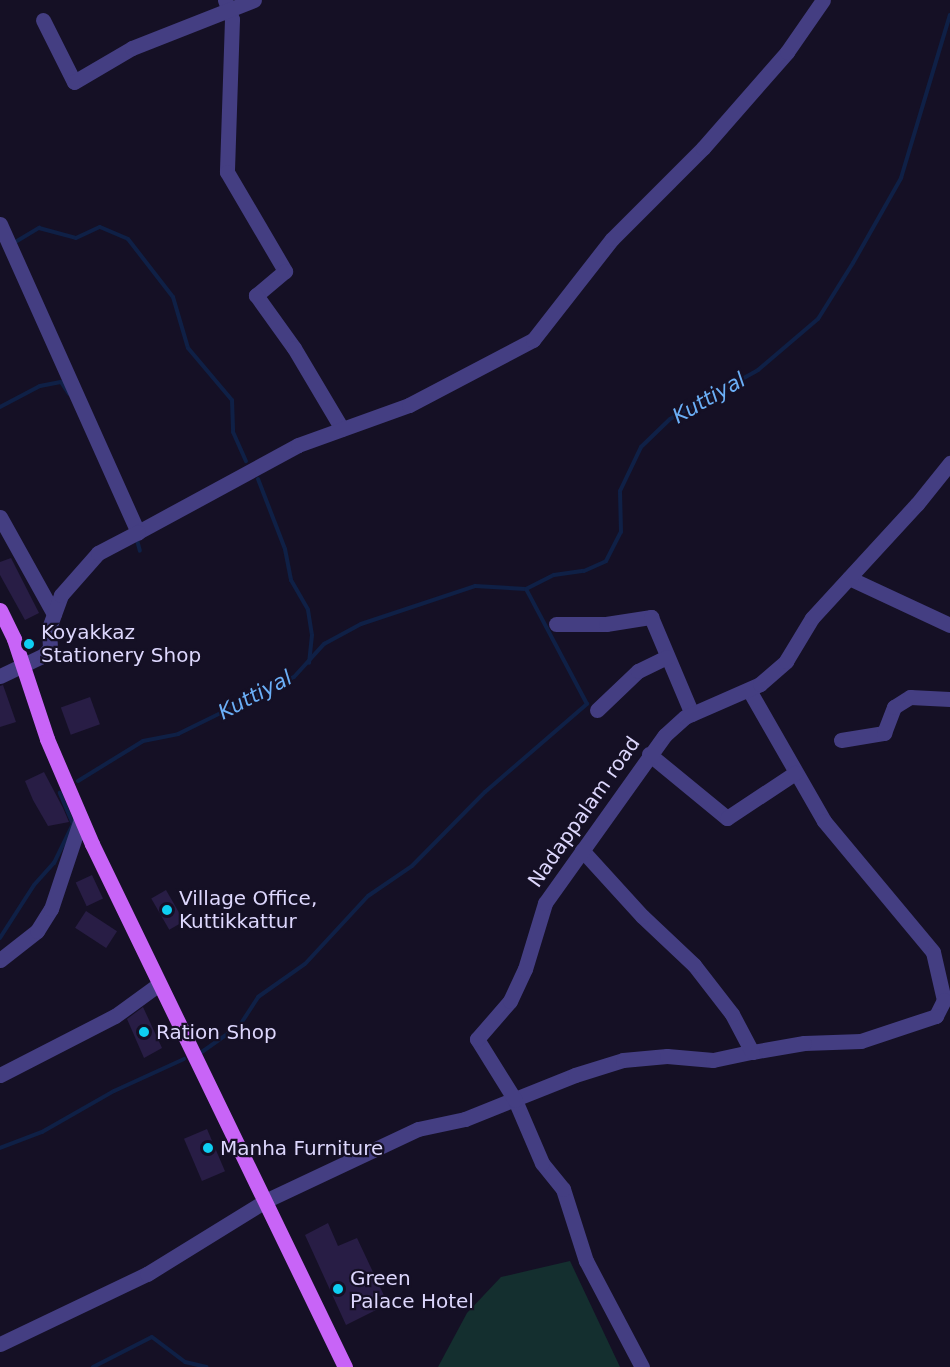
<!DOCTYPE html>
<html>
<head>
<meta charset="utf-8">
<style>
	body { margin:0 }
	#map { position:relative; width:950px; height:1367px; overflow:hidden; background:#151025; font-family:"DejaVu Sans",sans-serif }
	div>[style] { position:absolute }
	.green>* { inset:0; background:#142f2f }
	.stream>* { height:4px; margin:-2px; padding:0 2px; transform-origin:2px; border-radius:2px; background:#0f2046 }
	.building>* { inset:0; background:#281d45; transform-origin:0 0 }
	.minor>* { height:15px; margin:-7.5px; padding:0 7.5px; transform-origin:7.5px; border-radius:7.5px; background:#443e82 }
	.major>* { height:15px; margin:-7.5px; padding:0 7.5px; transform-origin:7.5px; border-radius:7.5px; background:#c864f7 }
	.dots>* { width:16px; height:16px; translate:-50% -50%; box-sizing:border-box; border:3px solid #151025; border-radius:50% }
	span { translate:-50% -50%; white-space:nowrap; text-align:center; line-height:1.15; -webkit-text-stroke:4.5px #151025; paint-order:stroke }
	.poi-label { font-size:20px; color:#ddd7fd }
	.left { translate:0 -50%; text-align:left }
	.street-label { font-size:20px; color:#ddd7fd }
	.water-label { font-size:21px; color:#6baff7; font-style:italic }
</style>
</head>
<body>
<div id="map">
	<div class="green">
		<div style="clip-path:polygon(570px 1261px,620px 1367px,438px 1367px,467px 1313px,501px 1277px)"></div>
	</div>
	<div class="stream">
		<div style="left:17px;top:241px;width:26px;rotate:-31deg"></div>
		<div style="left:39px;top:228px;width:38px;rotate:15deg"></div>
		<div style="left:76px;top:238px;width:26px;rotate:-25deg"></div>
		<div style="left:100px;top:227px;width:30px;rotate:23deg"></div>
		<div style="left:128px;top:239px;width:73px;rotate:52.2deg"></div>
		<div style="left:173px;top:297px;width:53px;rotate:73.6deg"></div>
		<div style="left:188px;top:348px;width:68px;rotate:49.8deg"></div>
		<div style="left:232px;top:400px;width:32px;rotate:88deg"></div>
		<div style="left:233px;top:432px;width:32px;rotate:66deg"></div>
		<div style="left:0;top:407px;width:45px;rotate:-27.7deg"></div>
		<div style="left:40px;top:386px;width:21px;rotate:-11deg"></div>
		<div style="left:61px;top:382px;width:14px;rotate:56deg"></div>
		<div style="left:258px;top:479px;width:75px;rotate:68.9deg"></div>
		<div style="left:285px;top:549px;width:32px;rotate:79deg"></div>
		<div style="left:291px;top:580px;width:34px;rotate:60deg"></div>
		<div style="left:308px;top:610px;width:25px;rotate:81deg"></div>
		<div style="left:312px;top:635px;width:28px;rotate:96deg"></div>
		<div style="left:137px;top:540px;width:11px;rotate:75deg"></div>
		<div style="left:78px;top:781px;width:76px;rotate:-31.6deg"></div>
		<div style="left:143px;top:741px;width:36px;rotate:-11deg"></div>
		<div style="left:178px;top:734px;width:129px;rotate:-26.2deg"></div>
		<div style="left:294px;top:677px;width:45px;rotate:-47.7deg"></div>
		<div style="left:324px;top:644px;width:42px;rotate:-28.4deg"></div>
		<div style="left:361px;top:624px;width:120px;rotate:-18.4deg"></div>
		<div style="left:475px;top:586px;width:51px;rotate:3.4deg"></div>
		<div style="left:526px;top:589px;width:31px;rotate:-27deg"></div>
		<div style="left:554px;top:575px;width:30px;rotate:-8deg"></div>
		<div style="left:584px;top:571px;width:24px;rotate:-24deg"></div>
		<div style="left:606px;top:561px;width:33px;rotate:-63deg"></div>
		<div style="left:621px;top:532px;width:41px;rotate:-91.4deg"></div>
		<div style="left:620px;top:491px;width:49px;rotate:-64.5deg"></div>
		<div style="left:641px;top:447px;width:40px;rotate:-44deg"></div>
		<div style="left:670px;top:419px;width:101px;rotate:-29.1deg"></div>
		<div style="left:758px;top:370px;width:79px;rotate:-40.4deg"></div>
		<div style="left:818px;top:319px;width:66px;rotate:-58deg"></div>
		<div style="left:853px;top:263px;width:98px;rotate:-60.5deg"></div>
		<div style="left:901px;top:178px;width:170px;rotate:-73.3deg"></div>
		<div style="left:0;top:938px;width:63px;rotate:-57.3deg"></div>
		<div style="left:34px;top:885px;width:30px;rotate:-48deg"></div>
		<div style="left:54px;top:863px;width:43px;rotate:-64deg"></div>
		<div style="left:73px;top:824px;width:34px;rotate:-113deg"></div>
		<div style="left:199px;top:1054px;width:50px;rotate:-35.3deg"></div>
		<div style="left:240px;top:1025px;width:33px;rotate:-57deg"></div>
		<div style="left:258px;top:997px;width:57px;rotate:-35.1deg"></div>
		<div style="left:305px;top:964px;width:93px;rotate:-47.2deg"></div>
		<div style="left:368px;top:896px;width:53px;rotate:-34.3deg"></div>
		<div style="left:412px;top:866px;width:104px;rotate:-45.4deg"></div>
		<div style="left:485px;top:792px;width:135px;rotate:-40.8deg"></div>
		<div style="left:587px;top:704px;width:130px;rotate:-117.9deg"></div>
		<div style="left:0;top:1148px;width:45px;rotate:-20.9deg"></div>
		<div style="left:42px;top:1132px;width:83px;rotate:-29.7deg"></div>
		<div style="left:114px;top:1091px;width:77px;rotate:-24.6deg"></div>
		<div style="left:93px;top:1367px;width:66px;rotate:-27deg"></div>
		<div style="left:152px;top:1337px;width:41px;rotate:37.1deg"></div>
		<div style="left:185px;top:1362px;width:22px;rotate:13deg"></div>
	</div>
	<div class="building">
		<div style="clip-path:polygon(11px 558px,39px 613px,25px 620px,0 575px,0 562px)"></div>
		<div style="clip-path:polygon(3px 685px,16px 722px,0 727px,0 686px)"></div>
		<div style="left:90px;top:697px;width:29px;height:31px;rotate:70deg"></div>
		<div style="clip-path:polygon(44px 772px,63px 808px,69px 822px,48px 826px,33px 800px,25px 781px)"></div>
		<div style="left:92px;top:875px;width:26px;height:18px;rotate:65deg"></div>
		<div style="left:166px;top:890px;width:36px;height:17px;rotate:60deg"></div>
		<div style="left:86px;top:911px;width:37px;height:20px;rotate:33deg"></div>
		<div style="clip-path:polygon(143px 1007px,162px 1048px,144px 1058px,127px 1019px)"></div>
		<div style="left:207px;top:1129px;width:46px;height:25px;rotate:67deg"></div>
		<div style="clip-path:polygon(328px 1223px,338px 1246px,357px 1238px,388px 1304px,346px 1325px,305px 1235px)"></div>
	</div>
	<div class="minor">
		<div style="left:225px;top:0;width:20px;rotate:70deg"></div>
		<div style="left:232px;top:19px;width:153px;rotate:91.9deg"></div>
		<div style="left:227px;top:172px;width:115px;rotate:59.6deg"></div>
		<div style="left:285px;top:271px;width:38px;rotate:140deg"></div>
		<div style="left:256px;top:295px;width:65px;rotate:54.4deg"></div>
		<div style="left:294px;top:348px;width:94px;rotate:59.3deg"></div>
		<div style="left:43px;top:20px;width:69px;rotate:63.4deg"></div>
		<div style="left:74px;top:82px;width:67px;rotate:-30.4deg"></div>
		<div style="left:132px;top:48px;width:131px;rotate:-21.5deg"></div>
		<div style="left:0;top:224px;width:338px;rotate:65.9deg"></div>
		<div style="left:138px;top:532px;width:182px;rotate:-28.5deg"></div>
		<div style="left:298px;top:445px;width:118px;rotate:-19.8deg"></div>
		<div style="left:409px;top:405px;width:140px;rotate:-27.7deg"></div>
		<div style="left:533px;top:340px;width:128px;rotate:-52deg"></div>
		<div style="left:612px;top:239px;width:129px;rotate:-45deg"></div>
		<div style="left:703px;top:148px;width:128px;rotate:-48.8deg"></div>
		<div style="left:787px;top:52px;width:63px;rotate:-55.3deg"></div>
		<div style="left:0;top:517px;width:111px;rotate:60.9deg"></div>
		<div style="left:849px;top:578px;width:111px;rotate:25deg"></div>
		<div style="left:556px;top:624px;width:50px"></div>
		<div style="left:606px;top:624px;width:46px;rotate:-8.8deg"></div>
		<div style="left:651px;top:617px;width:105px;rotate:67.1deg"></div>
		<div style="left:0;top:676px;width:49px;rotate:-25.5deg"></div>
		<div style="left:44px;top:655px;width:9px;rotate:-49deg"></div>
		<div style="left:50px;top:648px;width:20px;rotate:-93deg"></div>
		<div style="left:49px;top:628px;width:35px;rotate:-70deg"></div>
		<div style="left:61px;top:595px;width:56px;rotate:-48.6deg"></div>
		<div style="left:98px;top:553px;width:45px;rotate:-27.7deg"></div>
		<div style="left:749px;top:690px;width:151px;rotate:60.2deg"></div>
		<div style="left:824px;top:821px;width:170px;rotate:50.2deg"></div>
		<div style="left:933px;top:952px;width:49px;rotate:77.1deg"></div>
		<div style="left:944px;top:1000px;width:18px;rotate:117deg"></div>
		<div style="left:936px;top:1016px;width:79px;rotate:161.6deg"></div>
		<div style="left:861px;top:1041px;width:57px;rotate:178deg"></div>
		<div style="left:804px;top:1043px;width:53px;rotate:170.2deg"></div>
		<div style="left:597px;top:710px;width:57px;rotate:-43.6deg"></div>
		<div style="left:638px;top:671px;width:32px;rotate:-26deg"></div>
		<div style="left:841px;top:740px;width:44px;rotate:-9.2deg"></div>
		<div style="left:884px;top:733px;width:28px;rotate:-69deg"></div>
		<div style="left:894px;top:707px;width:19px;rotate:-32deg"></div>
		<div style="left:910px;top:697px;width:40px;rotate:2.9deg"></div>
		<div style="left:649px;top:754px;width:101px;rotate:39.4deg"></div>
		<div style="left:727px;top:818px;width:82px;rotate:-33.5deg"></div>
		<div style="left:0;top:960px;width:47px;rotate:-38.1deg"></div>
		<div style="left:37px;top:931px;width:26px;rotate:-58deg"></div>
		<div style="left:51px;top:909px;width:95px;rotate:-71.6deg"></div>
		<div style="left:0;top:1075px;width:129px;rotate:-27.2deg"></div>
		<div style="left:115px;top:1016px;width:54px;rotate:-36deg"></div>
		<div style="left:0;top:1344px;width:163px;rotate:-25.5deg"></div>
		<div style="left:147px;top:1274px;width:139px;rotate:-31.7deg"></div>
		<div style="left:265px;top:1201px;width:169px;rotate:-25.2deg"></div>
		<div style="left:418px;top:1129px;width:48px;rotate:-12deg"></div>
		<div style="left:465px;top:1119px;width:118px;rotate:-21.8deg"></div>
		<div style="left:575px;top:1075px;width:50px;rotate:-17.4deg"></div>
		<div style="left:623px;top:1060px;width:44px;rotate:-5.2deg"></div>
		<div style="left:667px;top:1056px;width:46px;rotate:5deg"></div>
		<div style="left:713px;top:1060px;width:40px;rotate:-12deg"></div>
		<div style="left:752px;top:1052px;width:43px;rotate:-117.8deg"></div>
		<div style="left:732px;top:1014px;width:62px;rotate:-127.8deg"></div>
		<div style="left:694px;top:965px;width:71px;rotate:-136.7deg"></div>
		<div style="left:642px;top:916px;width:89px;rotate:-132.3deg"></div>
		<div style="left:642px;top:1367px;width:120px;rotate:-117.8deg"></div>
		<div style="left:586px;top:1261px;width:76px;rotate:-107.7deg"></div>
		<div style="left:563px;top:1189px;width:33px;rotate:-129deg"></div>
		<div style="left:542px;top:1163px;width:69px;rotate:-113.2deg"></div>
		<div style="left:515px;top:1100px;width:72px;rotate:-121.9deg"></div>
		<div style="left:477px;top:1039px;width:50px;rotate:-49deg"></div>
		<div style="left:510px;top:1001px;width:35px;rotate:-65deg"></div>
		<div style="left:525px;top:969px;width:69px;rotate:-73.1deg"></div>
		<div style="left:545px;top:903px;width:206px;rotate:-54.5deg"></div>
		<div style="left:665px;top:735px;width:27px;rotate:-42deg"></div>
		<div style="left:685px;top:717px;width:82px;rotate:-23.7deg"></div>
		<div style="left:760px;top:684px;width:35px;rotate:-41deg"></div>
		<div style="left:786px;top:661px;width:50px;rotate:-58.8deg"></div>
		<div style="left:812px;top:618px;width:155px;rotate:-47.4deg"></div>
		<div style="left:917px;top:504px;width:53px;rotate:-51.2deg"></div>
	</div>
	<div class="major">
		<div style="left:0;top:610px;width:32px;rotate:64deg"></div>
		<div style="left:14px;top:639px;width:105px;rotate:71.7deg"></div>
		<div style="left:47px;top:739px;width:114px;rotate:66.8deg"></div>
		<div style="left:92px;top:844px;width:581px;rotate:64.18deg"></div>
	</div>
	<div class="dots">
		<div style="left:29px;top:644px;background:#0ecff2"></div>
		<div style="left:167px;top:910px;background:#0ecff2"></div>
		<div style="left:144px;top:1032px;background:#0ecff2"></div>
		<div style="left:208px;top:1148px;background:#0ecff2"></div>
		<div style="left:338px;top:1289px;background:#0ecff2"></div>
	</div>
	<div class="poi-label">
		<span class="left" style="left:41px;top:644px">Koyakkaz<br>Stationery Shop</span>
		<span class="left" style="left:179px;top:910px">Village Office,<br>Kuttikkattur</span>
		<span class="left" style="left:156px;top:1032px">Ration Shop</span>
		<span class="left" style="left:220px;top:1148px">Manha Furniture</span>
		<span class="left" style="left:350px;top:1290px">Green<br>Palace Hotel</span>
	</div>
	<div class="street-label">
		<span style="left:584px;top:812px;rotate:-55deg">Nadappalam road</span>
	</div>
	<div class="water-label">
		<span style="left:709px;top:398px;rotate:-30deg">Kuttiyal</span>
		<span style="left:255px;top:695px;rotate:-28deg">Kuttiyal</span>
	</div>
</div>
</body>
</html>
